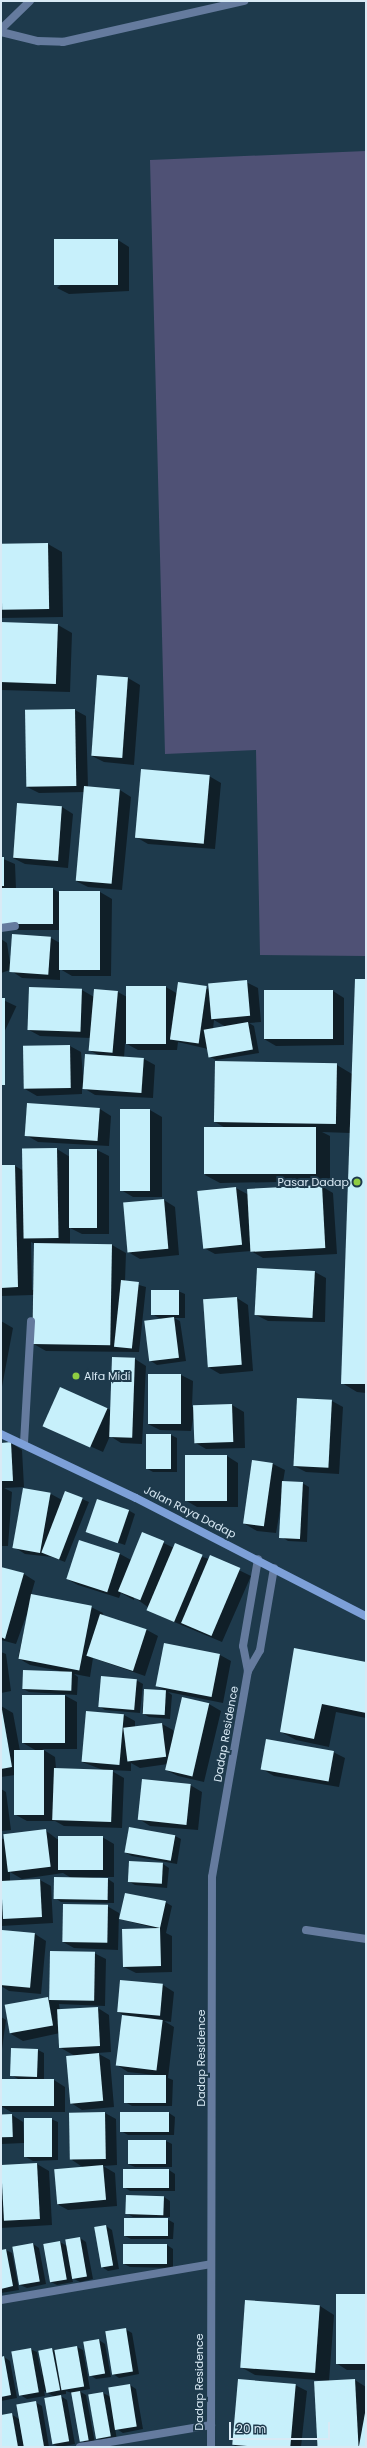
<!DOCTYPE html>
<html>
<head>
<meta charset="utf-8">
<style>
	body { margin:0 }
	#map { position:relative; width:367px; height:2448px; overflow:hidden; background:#1e3a4c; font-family:Poppins,sans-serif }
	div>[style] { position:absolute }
	.green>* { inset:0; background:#4f5175 }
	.shadow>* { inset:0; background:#0007; transform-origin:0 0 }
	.building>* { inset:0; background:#c7f0fb; transform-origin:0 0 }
	.service>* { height:8px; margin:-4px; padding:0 4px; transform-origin:4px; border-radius:4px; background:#657b9e }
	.minor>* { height:8px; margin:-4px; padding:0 4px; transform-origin:4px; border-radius:4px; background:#657b9e }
	.secondary>* { height:8px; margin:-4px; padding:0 4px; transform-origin:4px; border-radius:4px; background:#7da0d8 }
	.dots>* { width:11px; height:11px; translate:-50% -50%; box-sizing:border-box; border:2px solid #1e3a4c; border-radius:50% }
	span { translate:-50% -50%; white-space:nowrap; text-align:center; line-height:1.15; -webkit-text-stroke:4px #1e3a4c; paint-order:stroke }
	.poi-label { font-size:11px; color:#d9eaf5 }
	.right { translate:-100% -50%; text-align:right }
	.left { translate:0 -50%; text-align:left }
	.street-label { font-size:11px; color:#d9eaf5 }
	.frame { position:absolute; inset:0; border:2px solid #d9eaf5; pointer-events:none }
	.scale { position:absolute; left:229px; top:2422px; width:101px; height:18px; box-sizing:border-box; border:2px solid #d9eaf5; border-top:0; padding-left:5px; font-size:12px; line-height:14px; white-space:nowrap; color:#d9eaf5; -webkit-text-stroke:3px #1e3a4c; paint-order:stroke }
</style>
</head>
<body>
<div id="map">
	<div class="green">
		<div style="clip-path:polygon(366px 151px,366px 956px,260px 955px,256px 750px,165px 754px,150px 160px)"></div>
	</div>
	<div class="shadow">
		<div style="clip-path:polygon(118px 240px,129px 247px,129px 291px,69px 294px,57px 288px)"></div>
		<div style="clip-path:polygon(48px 544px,62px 552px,63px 617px,1px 618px,1px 545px)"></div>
		<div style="clip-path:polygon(1px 623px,58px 625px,72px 633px,70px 692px,1px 690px)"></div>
		<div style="clip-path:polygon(98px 676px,128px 678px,140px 685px,134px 765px,104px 762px,92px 756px)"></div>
		<div style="clip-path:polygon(75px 710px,86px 716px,88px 787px,120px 790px,131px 797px,122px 890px,88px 887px,76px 881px,85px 792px,39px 793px,27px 787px)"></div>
		<div style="clip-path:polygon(209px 776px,221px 783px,215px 849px,148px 844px,136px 837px)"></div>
		<div style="clip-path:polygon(18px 804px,62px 807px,73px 814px,68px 868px,25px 864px,13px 858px)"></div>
		<div style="clip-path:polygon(1px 858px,15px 864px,16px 889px,53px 889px,60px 893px,100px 892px,112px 899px,111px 976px,72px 976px,60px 969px,60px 980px,22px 978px,10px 970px,1px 973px,1px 939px,7px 943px,11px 970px,51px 938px,60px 943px,60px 930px,13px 930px,1px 923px)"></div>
		<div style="clip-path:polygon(366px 980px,366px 1393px,357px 1392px,342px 1383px,350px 1133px,322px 1132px,330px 1136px,330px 1181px,220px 1183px,205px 1175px,229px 1130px,215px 1122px,216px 1062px,337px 1065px,352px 1074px)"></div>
		<div style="clip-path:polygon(evenodd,246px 982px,258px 988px,261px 1022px,249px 1023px,254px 1026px,259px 1053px,216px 1060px,209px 1056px,208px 1049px,178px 1042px,177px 1050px,138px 1050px,125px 1043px,124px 1058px,144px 1059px,155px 1065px,153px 1098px,95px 1095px,82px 1087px,82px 1094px,37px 1096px,25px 1089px,70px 1046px,81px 1052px,84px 1087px,100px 1056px,89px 1050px,90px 1038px,40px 1036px,29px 1030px,82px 990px,94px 997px,95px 990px,118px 992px,127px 997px,127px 988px,166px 987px,178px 994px,246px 982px,214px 1020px,226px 1027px,213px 1029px,214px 1020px)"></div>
		<div style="clip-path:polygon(333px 991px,344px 998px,344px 1045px,276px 1046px,264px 1039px)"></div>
		<div style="left:1px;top:999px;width:17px;height:92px;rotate:25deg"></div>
		<div style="clip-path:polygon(100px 1109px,111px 1116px,109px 1146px,38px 1142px,26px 1135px)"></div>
		<div style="clip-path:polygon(121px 1110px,150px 1110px,162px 1117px,162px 1197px,133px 1197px,121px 1190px)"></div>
		<div style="clip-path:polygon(evenodd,57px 1149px,70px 1157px,70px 1150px,97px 1150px,109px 1156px,109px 1234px,82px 1234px,70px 1228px,70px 1244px,112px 1245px,126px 1253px,125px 1281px,146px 1287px,139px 1352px,46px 1351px,32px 1343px,33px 1295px,1px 1296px,1px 1166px,15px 1166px,24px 1171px,23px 1150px,57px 1149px,31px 1242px,35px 1244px,33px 1290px,32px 1290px,31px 1242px)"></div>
		<div style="clip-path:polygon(321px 1186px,333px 1193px,337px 1254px,263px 1258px,251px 1251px,215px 1254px,204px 1248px,236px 1188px,249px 1195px)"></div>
		<div style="clip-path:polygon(164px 1200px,175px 1207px,179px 1255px,140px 1259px,128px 1252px)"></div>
		<div style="clip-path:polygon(315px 1272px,326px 1278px,325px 1322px,268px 1321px,256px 1315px)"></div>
		<div style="clip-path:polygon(178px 1291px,185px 1294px,185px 1318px,174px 1318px,180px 1321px,186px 1361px,157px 1365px,151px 1361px,161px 1319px,152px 1314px)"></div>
		<div style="clip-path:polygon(237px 1298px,248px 1305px,253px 1371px,220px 1374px,208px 1367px)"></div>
		<div style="clip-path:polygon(1px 1321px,13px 1328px,1px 1392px)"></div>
		<div style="clip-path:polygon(135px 1359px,146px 1366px,142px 1444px,121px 1443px,110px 1436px,103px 1452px,45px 1426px,107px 1408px,110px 1410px)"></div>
		<div style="clip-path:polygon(149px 1375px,181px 1375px,193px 1381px,192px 1407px,232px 1405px,244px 1412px,245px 1448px,206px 1449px,194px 1442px,194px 1413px,191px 1431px,160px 1430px,148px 1424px)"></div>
		<div style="clip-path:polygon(332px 1401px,343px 1407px,339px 1474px,306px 1472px,294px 1466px)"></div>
		<div style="clip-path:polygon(171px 1435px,177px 1438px,177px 1472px,153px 1472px,146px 1468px)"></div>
		<div style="clip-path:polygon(11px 1443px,22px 1450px,24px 1487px,4px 1488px,12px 1492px,8px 1546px,1px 1546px,1px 1444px)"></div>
		<div style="clip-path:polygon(227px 1456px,238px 1463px,238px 1507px,197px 1507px,185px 1500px)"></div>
		<div style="clip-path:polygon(253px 1461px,273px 1464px,285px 1470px,283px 1482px,302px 1483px,309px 1487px,307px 1542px,288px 1541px,282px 1537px,283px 1493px,276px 1533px,257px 1531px,245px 1524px)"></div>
		<div style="clip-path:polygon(51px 1494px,62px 1500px,82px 1499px,89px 1502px,65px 1562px,52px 1557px,25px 1554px,14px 1547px)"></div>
		<div style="clip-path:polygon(128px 1510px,135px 1514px,125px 1545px,87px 1532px)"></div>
		<div style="clip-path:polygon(143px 1533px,174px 1548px,209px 1559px,210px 1556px,251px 1576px,222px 1642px,160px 1616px,134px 1597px,134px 1600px,121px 1593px,119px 1598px,78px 1585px,67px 1579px,79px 1541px,120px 1554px,131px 1560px)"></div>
		<div style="clip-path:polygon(1px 1568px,24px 1574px,35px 1581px,31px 1595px,91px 1607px,103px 1613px,102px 1616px,147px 1630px,158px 1636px,145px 1676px,93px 1658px,90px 1677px,74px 1674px,78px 1677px,77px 1695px,29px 1692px,23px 1689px,60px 1671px,30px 1665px,18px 1658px,29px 1608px,16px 1644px,1px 1640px)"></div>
		<div style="clip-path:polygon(1px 1652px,6px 1654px,11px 1691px,1px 1693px)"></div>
		<div style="clip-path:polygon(220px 1655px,231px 1661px,223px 1703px,168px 1692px,172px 1695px,170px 1719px,149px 1717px,142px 1713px,144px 1690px,166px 1691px,157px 1686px)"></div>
		<div style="clip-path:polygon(366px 1663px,366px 1718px,336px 1712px,329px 1747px,296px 1740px,281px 1732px)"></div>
		<div style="clip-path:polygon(136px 1680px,143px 1684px,140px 1713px,105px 1710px,99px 1706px)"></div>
		<div style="clip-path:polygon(64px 1695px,77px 1702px,77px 1749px,42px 1749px,55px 1757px,56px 1769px,106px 1771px,82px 1762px,87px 1712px,124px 1715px,135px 1721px,135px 1727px,162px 1724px,173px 1730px,174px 1736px,183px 1699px,209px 1704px,221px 1711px,204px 1782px,178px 1776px,166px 1770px,168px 1764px,140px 1768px,131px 1763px,131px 1771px,110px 1770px,124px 1778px,122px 1828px,64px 1826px,55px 1821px,27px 1821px,16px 1815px,15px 1775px,1px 1777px,1px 1706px,13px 1713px,20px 1751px,37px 1751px,23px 1743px)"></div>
		<div style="clip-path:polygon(333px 1752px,345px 1758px,339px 1787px,274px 1776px,262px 1769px)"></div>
		<div style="clip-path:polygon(190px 1785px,202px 1792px,198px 1830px,150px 1826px,139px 1819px)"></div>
		<div style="clip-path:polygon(1px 1789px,6px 1792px,11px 1830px,1px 1831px)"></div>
		<div style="clip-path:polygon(45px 1830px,57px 1839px,102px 1837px,114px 1844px,114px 1877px,91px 1877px,108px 1879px,114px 1883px,114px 1903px,61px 1902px,55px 1898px,73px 1879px,63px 1873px,22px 1879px,10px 1872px,10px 1881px,40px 1880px,51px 1886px,53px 1923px,1px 1926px,1px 1838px,5px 1840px)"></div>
		<div style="clip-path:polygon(175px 1836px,181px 1839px,177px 1864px,132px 1856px,126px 1853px)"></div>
		<div style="clip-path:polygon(163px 1864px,169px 1868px,167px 1888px,135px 1885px,128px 1881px)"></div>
		<div style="clip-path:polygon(165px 1902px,172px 1906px,166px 1933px,172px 1936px,172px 1972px,136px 1973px,124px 1967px,154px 1928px,120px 1919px)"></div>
		<div style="clip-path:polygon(107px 1906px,119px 1913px,118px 1950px,74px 1948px,63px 1942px)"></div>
		<div style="clip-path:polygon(3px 1931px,35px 1934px,46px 1941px,41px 1994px,9px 1991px,1px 1986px)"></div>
		<div style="clip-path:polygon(94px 1953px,106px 1959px,105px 2006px,59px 2004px,60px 2011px,98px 2008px,109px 2015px,111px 2052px,97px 2053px,110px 2060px,114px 2107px,82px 2110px,71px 2103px,75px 2056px,61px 2048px,60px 2033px,23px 2041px,11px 2034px,47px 1998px,50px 2000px)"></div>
		<div style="clip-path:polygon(121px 1982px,163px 1985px,174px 1992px,171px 2022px,164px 2021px,174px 2027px,168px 2078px,173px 2080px,172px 2106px,132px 2106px,125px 2102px,155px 2075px,128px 2072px,117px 2065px,127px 2017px,118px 2012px)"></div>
		<div style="clip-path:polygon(1px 2017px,6px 2020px,1px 2056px)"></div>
		<div style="clip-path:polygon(38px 2050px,44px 2053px,44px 2080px,54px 2080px,65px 2087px,65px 2112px,11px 2112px,1px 2106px,1px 2080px,20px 2080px,11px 2075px)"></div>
		<div style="clip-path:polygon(105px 2113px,116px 2119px,117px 2165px,103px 2166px,115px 2173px,117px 2206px,68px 2210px,57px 2204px,84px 2168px,72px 2160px)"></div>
		<div style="clip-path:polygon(169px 2113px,175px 2117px,174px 2135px,128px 2135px,121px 2131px)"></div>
		<div style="clip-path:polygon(12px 2115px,23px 2122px,24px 2143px,1px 2144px,1px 2116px)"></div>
		<div style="clip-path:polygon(51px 2119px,58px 2122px,58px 2160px,33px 2161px,26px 2157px)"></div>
		<div style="clip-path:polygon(129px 2141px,166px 2141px,172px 2144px,172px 2167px,135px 2167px,128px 2164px)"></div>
		<div style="clip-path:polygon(37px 2164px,49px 2171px,52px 2225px,1px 2228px,1px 2166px)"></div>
		<div style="clip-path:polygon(169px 2170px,175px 2174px,175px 2191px,130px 2191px,124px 2187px)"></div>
		<div style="clip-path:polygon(164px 2197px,170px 2201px,170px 2217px,133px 2217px,126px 2213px)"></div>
		<div style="clip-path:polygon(167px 2219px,174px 2223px,173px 2239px,131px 2239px,125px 2236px)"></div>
		<div style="clip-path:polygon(106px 2226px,112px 2230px,119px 2269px,108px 2271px,102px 2267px)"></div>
		<div style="clip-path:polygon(80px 2238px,86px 2242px,93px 2279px,80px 2282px,72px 2278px,73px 2282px,57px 2285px,51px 2282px,60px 2242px,67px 2246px)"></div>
		<div style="clip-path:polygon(33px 2244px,39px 2248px,46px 2284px,27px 2288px,20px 2285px,14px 2248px)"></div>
		<div style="clip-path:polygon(167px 2245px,173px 2249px,173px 2268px,130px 2267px,124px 2264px)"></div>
		<div style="clip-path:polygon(6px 2250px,12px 2253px,19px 2290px,1px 2293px,1px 2251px)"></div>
		<div style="clip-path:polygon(366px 2295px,366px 2370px,347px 2370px,336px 2363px)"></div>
		<div style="clip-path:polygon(320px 2306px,334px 2315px,329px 2381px,255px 2375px,241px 2367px)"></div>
		<div style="clip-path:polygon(125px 2329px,132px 2333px,139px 2374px,119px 2378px,113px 2374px)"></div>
		<div style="clip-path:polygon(99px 2340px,105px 2344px,111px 2377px,96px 2379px,90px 2375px)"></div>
		<div style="clip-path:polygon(77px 2347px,83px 2350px,90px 2389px,79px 2391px,86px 2395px,95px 2443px,88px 2444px,81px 2440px,72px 2393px,66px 2391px,66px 2394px,59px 2395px,67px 2400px,75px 2444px,59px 2447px,53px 2444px,55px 2397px,44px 2391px,45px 2396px,27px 2399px,20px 2395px,30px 2349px,37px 2352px,42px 2378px,39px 2352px)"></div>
		<div style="clip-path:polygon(4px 2357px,10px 2361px,17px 2398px,1px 2401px,1px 2358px)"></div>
		<div style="clip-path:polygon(355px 2380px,366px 2387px,366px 2447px,319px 2447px,315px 2383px)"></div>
		<div style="clip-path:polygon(130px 2385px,136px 2389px,143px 2429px,123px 2433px,115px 2428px,117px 2440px,104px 2442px,98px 2439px,103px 2393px,111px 2397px)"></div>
		<div style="clip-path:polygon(295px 2385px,307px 2391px,301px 2447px,237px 2447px,232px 2444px)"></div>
		<div style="clip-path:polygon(35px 2402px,42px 2406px,49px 2447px,1px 2447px,1px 2416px,11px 2414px,19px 2419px)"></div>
	</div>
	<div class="building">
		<div style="left:118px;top:239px;width:46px;height:64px;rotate:90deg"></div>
		<div style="left:48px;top:543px;width:66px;height:47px;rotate:89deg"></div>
		<div style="left:1px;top:622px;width:57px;height:60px;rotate:2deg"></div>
		<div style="left:97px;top:675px;width:31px;height:81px;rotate:4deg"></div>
		<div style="left:75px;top:709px;width:77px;height:50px;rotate:89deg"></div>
		<div style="left:141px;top:769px;width:69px;height:69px;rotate:5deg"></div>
		<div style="left:84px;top:786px;width:36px;height:95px;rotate:5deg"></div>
		<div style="left:17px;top:803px;width:45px;height:55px;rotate:4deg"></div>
		<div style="left:1px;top:857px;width:3px;height:29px"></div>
		<div style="left:1px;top:888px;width:52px;height:36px"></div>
		<div style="left:59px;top:891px;width:41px;height:79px"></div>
		<div style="left:12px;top:934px;width:39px;height:38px;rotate:4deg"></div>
		<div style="clip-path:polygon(355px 979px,366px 979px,366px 1384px,341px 1384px)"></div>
		<div style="left:247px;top:980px;width:36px;height:39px;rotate:85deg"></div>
		<div style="left:178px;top:982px;width:29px;height:58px;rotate:8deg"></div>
		<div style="left:166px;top:986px;width:58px;height:40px;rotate:90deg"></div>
		<div style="left:29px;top:987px;width:53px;height:43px;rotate:2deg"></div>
		<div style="left:94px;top:989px;width:24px;height:62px;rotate:5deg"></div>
		<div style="left:264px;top:990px;width:69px;height:49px"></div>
		<div style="left:1px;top:998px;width:4px;height:87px"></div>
		<div style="left:248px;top:1022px;width:28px;height:45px;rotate:80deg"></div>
		<div style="left:70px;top:1045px;width:43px;height:47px;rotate:89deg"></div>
		<div style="left:85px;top:1054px;width:59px;height:35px;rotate:4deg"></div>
		<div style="left:215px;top:1061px;width:122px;height:61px;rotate:1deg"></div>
		<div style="left:27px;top:1103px;width:73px;height:33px;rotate:4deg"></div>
		<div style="left:120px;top:1109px;width:30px;height:82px"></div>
		<div style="left:316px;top:1127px;width:47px;height:112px;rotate:90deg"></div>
		<div style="left:57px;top:1148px;width:90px;height:35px;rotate:89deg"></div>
		<div style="left:69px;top:1149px;width:28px;height:79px"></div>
		<div style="clip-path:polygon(1px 1165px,15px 1165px,18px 1287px,1px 1288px)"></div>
		<div style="left:322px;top:1185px;width:63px;height:75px;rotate:87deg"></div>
		<div style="left:236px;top:1187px;width:58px;height:39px;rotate:84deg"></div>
		<div style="left:164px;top:1199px;width:50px;height:41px;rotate:85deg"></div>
		<div style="left:34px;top:1243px;width:78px;height:101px;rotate:1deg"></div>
		<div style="left:257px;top:1268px;width:58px;height:47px;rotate:3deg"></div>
		<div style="left:121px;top:1280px;width:18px;height:67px;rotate:6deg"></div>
		<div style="left:151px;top:1290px;width:28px;height:25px"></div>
		<div style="left:237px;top:1297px;width:68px;height:34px;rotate:86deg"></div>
		<div style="left:174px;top:1317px;width:41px;height:30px;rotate:83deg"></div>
		<div style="left:112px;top:1357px;width:23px;height:80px;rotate:2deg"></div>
		<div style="left:148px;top:1374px;width:33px;height:50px"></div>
		<div style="left:60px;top:1387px;width:52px;height:43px;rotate:24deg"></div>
		<div style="left:297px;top:1398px;width:35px;height:68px;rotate:3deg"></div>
		<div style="left:232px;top:1404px;width:38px;height:39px;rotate:88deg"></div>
		<div style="left:146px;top:1434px;width:25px;height:35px"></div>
		<div style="clip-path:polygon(11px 1442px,13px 1481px,1px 1481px,1px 1443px)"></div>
		<div style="left:185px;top:1455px;width:42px;height:46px"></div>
		<div style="left:252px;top:1460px;width:21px;height:64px;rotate:8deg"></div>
		<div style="left:282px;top:1481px;width:21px;height:57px;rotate:3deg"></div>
		<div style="left:23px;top:1488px;width:28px;height:61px;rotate:10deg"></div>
		<div style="left:65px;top:1491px;width:19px;height:66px;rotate:21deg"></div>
		<div style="left:97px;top:1499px;width:34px;height:35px;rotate:19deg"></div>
		<div style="left:142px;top:1532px;width:24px;height:64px;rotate:22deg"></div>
		<div style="left:79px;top:1540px;width:43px;height:41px;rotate:18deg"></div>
		<div style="left:175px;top:1543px;width:30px;height:73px;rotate:23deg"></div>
		<div style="left:210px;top:1555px;width:33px;height:74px;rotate:23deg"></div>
		<div style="clip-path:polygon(1px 1567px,24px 1573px,5px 1639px,1px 1637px)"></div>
		<div style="left:31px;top:1594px;width:62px;height:66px;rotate:11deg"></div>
		<div style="left:100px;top:1614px;width:49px;height:44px;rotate:18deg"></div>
		<div style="left:164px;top:1643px;width:57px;height:44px;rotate:11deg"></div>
		<div style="clip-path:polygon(294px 1648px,366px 1662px,366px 1713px,322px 1704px,314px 1739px,280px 1732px)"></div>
		<div style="left:23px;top:1670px;width:49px;height:19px;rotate:2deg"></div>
		<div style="left:101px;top:1676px;width:36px;height:31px;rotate:5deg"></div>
		<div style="left:144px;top:1689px;width:22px;height:25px;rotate:3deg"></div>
		<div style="left:22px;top:1695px;width:43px;height:48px"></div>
		<div style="left:182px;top:1697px;width:28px;height:75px;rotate:13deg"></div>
		<div style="clip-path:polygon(1px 1704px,12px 1767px,1px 1769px)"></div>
		<div style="left:86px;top:1711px;width:38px;height:51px;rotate:5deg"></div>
		<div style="left:162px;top:1723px;width:34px;height:39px;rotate:83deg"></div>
		<div style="left:266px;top:1739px;width:69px;height:31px;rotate:10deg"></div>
		<div style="left:14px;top:1750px;width:30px;height:65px"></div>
		<div style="left:54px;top:1768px;width:59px;height:52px;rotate:2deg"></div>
		<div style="left:142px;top:1779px;width:49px;height:41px;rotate:6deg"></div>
		<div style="left:129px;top:1827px;width:47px;height:26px;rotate:10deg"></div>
		<div style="left:46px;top:1829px;width:38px;height:43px;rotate:83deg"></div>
		<div style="left:103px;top:1836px;width:34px;height:45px;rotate:90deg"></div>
		<div style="left:129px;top:1861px;width:34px;height:21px;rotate:3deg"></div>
		<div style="left:54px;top:1877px;width:54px;height:22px;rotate:1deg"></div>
		<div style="left:40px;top:1879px;width:38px;height:39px;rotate:87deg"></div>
		<div style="clip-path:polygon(125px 1893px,166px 1901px,160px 1928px,161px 1966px,123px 1967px,122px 1929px,160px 1928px,119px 1919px)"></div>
		<div style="left:63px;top:1904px;width:45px;height:38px;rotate:1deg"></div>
		<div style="left:2px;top:1930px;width:33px;height:55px;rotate:5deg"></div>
		<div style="left:50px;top:1951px;width:45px;height:49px;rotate:1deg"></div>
		<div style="left:120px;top:1980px;width:43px;height:32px;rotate:5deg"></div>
		<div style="left:48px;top:1997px;width:29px;height:44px;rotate:80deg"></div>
		<div style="left:98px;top:2007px;width:39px;height:41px;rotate:87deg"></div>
		<div style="left:122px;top:2015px;width:41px;height:51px;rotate:7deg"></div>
		<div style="left:11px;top:2048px;width:27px;height:28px;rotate:2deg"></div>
		<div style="left:99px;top:2053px;width:48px;height:33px;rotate:85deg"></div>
		<div style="left:124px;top:2075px;width:42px;height:28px"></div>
		<div style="left:1px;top:2079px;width:53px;height:27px"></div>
		<div style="left:105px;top:2112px;width:47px;height:36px;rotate:89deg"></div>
		<div style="left:120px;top:2112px;width:49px;height:20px"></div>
		<div style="left:12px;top:2114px;width:23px;height:11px;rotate:88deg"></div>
		<div style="left:52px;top:2118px;width:39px;height:28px;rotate:90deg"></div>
		<div style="left:128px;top:2140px;width:38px;height:24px"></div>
		<div style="left:37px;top:2163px;width:56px;height:36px;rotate:87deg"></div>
		<div style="left:103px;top:2165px;width:35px;height:49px;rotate:85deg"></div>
		<div style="left:123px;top:2169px;width:46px;height:19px"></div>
		<div style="left:126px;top:2195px;width:38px;height:19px;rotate:2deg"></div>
		<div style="left:124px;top:2218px;width:44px;height:18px"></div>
		<div style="left:106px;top:2225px;width:41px;height:12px;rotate:80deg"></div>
		<div style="left:80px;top:2237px;width:40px;height:15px;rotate:80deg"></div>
		<div style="left:60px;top:2241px;width:39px;height:17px;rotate:80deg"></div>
		<div style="left:33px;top:2243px;width:39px;height:21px;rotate:80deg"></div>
		<div style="left:123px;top:2244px;width:44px;height:20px"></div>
		<div style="clip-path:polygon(6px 2249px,13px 2286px,1px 2289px,1px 2250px)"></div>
		<div style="left:336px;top:2294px;width:30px;height:70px"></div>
		<div style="left:245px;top:2300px;width:75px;height:68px;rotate:4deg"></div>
		<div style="left:126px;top:2328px;width:44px;height:21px;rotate:81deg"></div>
		<div style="left:99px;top:2339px;width:35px;height:16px;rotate:80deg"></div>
		<div style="left:77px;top:2346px;width:41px;height:23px;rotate:80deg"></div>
		<div style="left:31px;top:2348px;width:45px;height:20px;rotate:80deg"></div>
		<div style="left:52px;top:2348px;width:43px;height:14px;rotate:79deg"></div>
		<div style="clip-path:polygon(4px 2356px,11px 2395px,1px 2397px,1px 2357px)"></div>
		<div style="left:238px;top:2379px;width:58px;height:66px;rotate:5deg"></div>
		<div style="left:355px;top:2379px;width:67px;height:41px;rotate:87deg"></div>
		<div style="left:130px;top:2384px;width:43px;height:22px;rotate:81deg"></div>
		<div style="left:80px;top:2391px;width:50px;height:9px;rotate:80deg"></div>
		<div style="left:103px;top:2392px;width:45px;height:15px;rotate:80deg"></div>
		<div style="left:61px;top:2395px;width:47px;height:17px;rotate:80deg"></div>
		<div style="left:36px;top:2401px;width:47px;height:20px;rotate:80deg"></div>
		<div style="clip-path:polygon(12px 2413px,18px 2447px,1px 2447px,1px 2415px)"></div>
		<div style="clip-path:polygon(365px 2413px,366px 2413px,366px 2447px,359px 2446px)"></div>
	</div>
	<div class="service">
		<div style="left:1px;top:32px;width:38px;rotate:14deg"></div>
		<div style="left:38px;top:41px;width:25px;rotate:2deg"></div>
		<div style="left:63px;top:42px;width:186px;rotate:-12.8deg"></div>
		<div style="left:24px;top:1443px;width:122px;rotate:-86.7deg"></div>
		<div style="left:306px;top:1930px;width:61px;rotate:8.5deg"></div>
	</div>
	<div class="minor">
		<div style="left:1px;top:29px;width:40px;rotate:-44deg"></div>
		<div style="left:1px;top:928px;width:14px;rotate:-8deg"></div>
		<div style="left:248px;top:1671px;width:25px;rotate:-101deg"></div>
		<div style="left:243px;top:1646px;width:88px;rotate:-80.2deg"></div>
		<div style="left:1px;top:2300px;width:213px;rotate:-9.7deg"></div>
		<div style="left:80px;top:2447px;width:133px;rotate:-9.5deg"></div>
		<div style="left:211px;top:2447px;width:570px;rotate:-89.9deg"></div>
		<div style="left:212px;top:1877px;width:209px;rotate:-80.1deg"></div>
		<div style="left:248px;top:1671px;width:24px;rotate:-60deg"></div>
		<div style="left:260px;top:1650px;width:83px;rotate:-80.3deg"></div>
	</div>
	<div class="secondary">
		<div style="left:1px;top:1434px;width:149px;rotate:25.4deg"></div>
		<div style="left:136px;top:1498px;width:259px;rotate:27.2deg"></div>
	</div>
	<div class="dots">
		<div style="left:357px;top:1182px;background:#8fcd42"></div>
		<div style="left:76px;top:1376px;background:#8fcd42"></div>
	</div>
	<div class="poi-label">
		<span class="right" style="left:349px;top:1182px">Pasar Dadap</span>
		<span class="left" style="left:84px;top:1376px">Alfa Midi</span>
	</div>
	<div class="street-label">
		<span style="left:190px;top:1512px;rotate:27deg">Jalan Raya Dadap</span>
		<span style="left:226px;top:1734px;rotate:-80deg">Dadap Residence</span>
		<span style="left:201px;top:2058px;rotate:-90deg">Dadap Residence</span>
		<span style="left:199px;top:2382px;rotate:-90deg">Dadap Residence</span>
	</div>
	<div class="frame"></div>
	<div class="scale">20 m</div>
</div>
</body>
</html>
